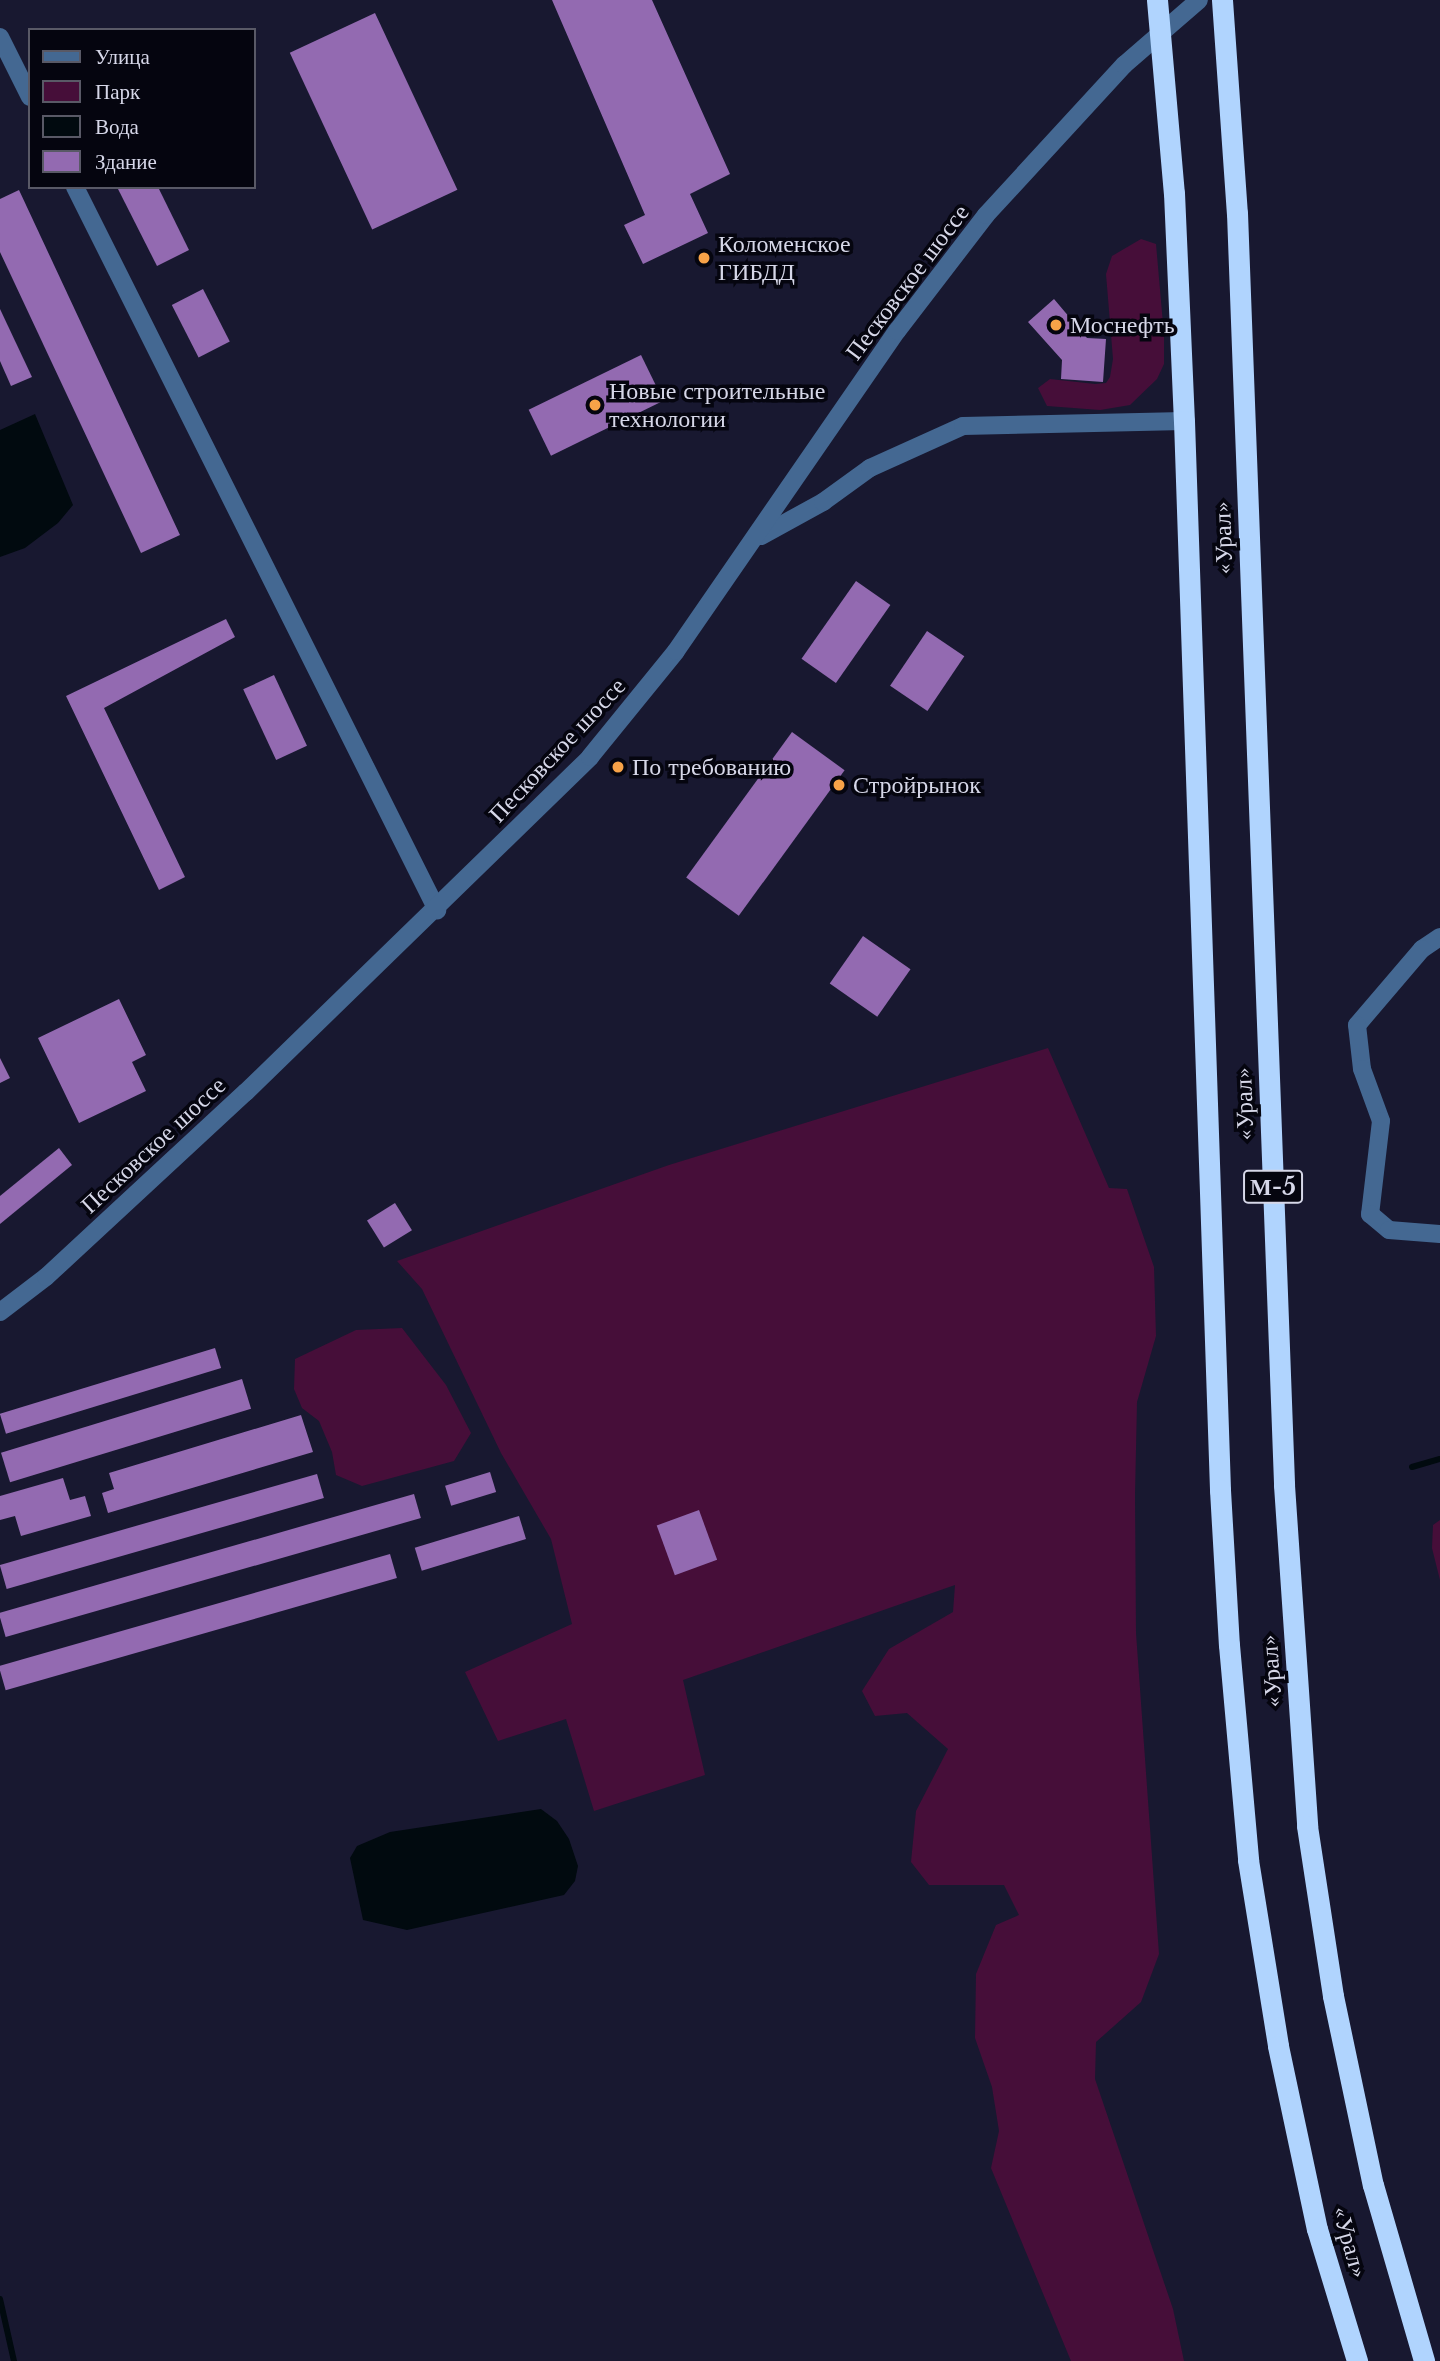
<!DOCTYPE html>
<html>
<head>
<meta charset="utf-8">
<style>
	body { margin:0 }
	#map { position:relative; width:1440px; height:2361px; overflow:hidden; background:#181830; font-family:"Libre Baskerville",serif }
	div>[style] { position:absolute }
	.green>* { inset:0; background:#460e39 }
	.water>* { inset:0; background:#010a0f }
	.stream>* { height:6px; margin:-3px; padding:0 3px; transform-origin:3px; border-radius:3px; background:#010a0f }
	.building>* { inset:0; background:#936ab1; transform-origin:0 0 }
	.minor>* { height:18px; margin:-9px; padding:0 9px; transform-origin:9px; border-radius:9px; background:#446892 }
	.highway>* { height:21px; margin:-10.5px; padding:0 10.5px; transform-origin:10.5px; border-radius:10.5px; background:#b0d4fe }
	.dots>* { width:19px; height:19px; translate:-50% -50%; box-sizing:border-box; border:4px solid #05050f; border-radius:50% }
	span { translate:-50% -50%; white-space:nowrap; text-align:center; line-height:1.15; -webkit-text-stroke:7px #05050f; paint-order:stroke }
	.shield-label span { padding:2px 5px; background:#05050f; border:2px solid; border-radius:5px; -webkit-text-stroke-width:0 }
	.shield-label { font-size:23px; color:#d6d7e8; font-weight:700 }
	.poi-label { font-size:24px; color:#d6d7e8 }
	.left { translate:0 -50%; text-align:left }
	.street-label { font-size:24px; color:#d6d7e8 }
	.legend { position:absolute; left:28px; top:28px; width:228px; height:161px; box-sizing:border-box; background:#05050f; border:2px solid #595966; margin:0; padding:9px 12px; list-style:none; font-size:21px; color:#d6d7e8 }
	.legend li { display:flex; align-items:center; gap:14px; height:35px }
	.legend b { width:35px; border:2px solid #595966 }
</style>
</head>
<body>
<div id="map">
	<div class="green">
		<div style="clip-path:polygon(1141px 239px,1156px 244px,1164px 335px,1164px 364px,1157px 379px,1130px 405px,1100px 410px,1047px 406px,1038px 388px,1050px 379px,1095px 384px,1106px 383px,1110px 377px,1113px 359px,1106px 274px,1112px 256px)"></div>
		<div style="clip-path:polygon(1048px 1048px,1109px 1188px,1127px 1189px,1154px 1267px,1156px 1336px,1137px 1402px,1135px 1495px,1136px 1633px,1159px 1954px,1141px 2002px,1096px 2042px,1095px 2079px,1173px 2309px,1184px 2361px,1071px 2361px,991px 2168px,999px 2131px,992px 2087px,975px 2038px,976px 1974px,996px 1925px,1019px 1915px,1004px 1885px,929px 1885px,911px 1862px,916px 1811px,948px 1749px,907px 1713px,875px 1716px,862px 1691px,889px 1649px,953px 1612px,955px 1585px,683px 1680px,705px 1775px,594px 1811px,566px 1719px,498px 1741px,465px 1672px,572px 1624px,551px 1539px,501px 1453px,422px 1289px,397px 1261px,669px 1165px)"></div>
		<div style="clip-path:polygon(402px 1328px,446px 1385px,471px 1433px,454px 1461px,362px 1486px,336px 1475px,332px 1452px,319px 1421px,302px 1408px,294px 1389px,295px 1359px,356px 1330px)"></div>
		<div style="clip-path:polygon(1440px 1520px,1440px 1580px,1432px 1548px,1433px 1525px)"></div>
	</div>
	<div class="water">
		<div style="clip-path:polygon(35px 414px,73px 505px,58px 523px,25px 548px,0 557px,0 430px)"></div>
		<div style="clip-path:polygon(541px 1809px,557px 1821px,569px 1839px,578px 1866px,575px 1881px,564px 1895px,407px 1930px,363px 1920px,350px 1858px,357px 1846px,390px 1832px)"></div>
	</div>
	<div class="stream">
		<div style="left:1412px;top:1467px;width:29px;rotate:-16deg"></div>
		<div style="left:0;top:2299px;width:64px;rotate:77.3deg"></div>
	</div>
	<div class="building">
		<div style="clip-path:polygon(552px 0,652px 0,730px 174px,690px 194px,708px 233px,643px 264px,624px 225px,645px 215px)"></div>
		<div style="left:375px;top:13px;width:195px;height:94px;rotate:65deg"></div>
		<div style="clip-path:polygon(117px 187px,158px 187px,189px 250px,157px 266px)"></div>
		<div style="clip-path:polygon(19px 190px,180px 535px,141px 553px,0 252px,0 199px)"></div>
		<div style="left:203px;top:289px;width:59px;height:35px;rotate:63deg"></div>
		<div style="clip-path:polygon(1054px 299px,1087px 338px,1106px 339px,1103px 382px,1061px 379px,1062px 360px,1028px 322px)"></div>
		<div style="clip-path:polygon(0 309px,32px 377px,11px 386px,0 361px)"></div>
		<div style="left:641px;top:355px;width:51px;height:125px;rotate:64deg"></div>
		<div style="left:856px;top:581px;width:42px;height:95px;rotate:35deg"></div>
		<div style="clip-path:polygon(226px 619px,235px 637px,104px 708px,185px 877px,159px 890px,66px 696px)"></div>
		<div style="left:927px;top:631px;width:45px;height:66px;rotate:34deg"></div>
		<div style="left:274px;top:675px;width:78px;height:34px;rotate:65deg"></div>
		<div style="left:792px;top:732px;width:65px;height:180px;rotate:36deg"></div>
		<div style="left:863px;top:936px;width:58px;height:58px;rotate:35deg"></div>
		<div style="clip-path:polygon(119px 999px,146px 1055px,132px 1062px,146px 1091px,79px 1123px,38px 1038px)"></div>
		<div style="clip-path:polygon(0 1058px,10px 1078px,0 1083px)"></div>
		<div style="clip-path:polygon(59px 1148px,72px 1165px,0 1224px,0 1196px)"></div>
		<div style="left:395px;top:1203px;width:32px;height:33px;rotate:58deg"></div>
		<div style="left:215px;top:1348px;width:21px;height:225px;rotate:73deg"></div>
		<div style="left:242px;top:1379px;width:31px;height:252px;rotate:73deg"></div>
		<div style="clip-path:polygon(301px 1415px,313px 1452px,108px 1513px,102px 1493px,114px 1489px,109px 1473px)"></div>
		<div style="left:490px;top:1472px;width:21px;height:47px;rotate:73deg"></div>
		<div style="left:317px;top:1474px;width:25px;height:330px;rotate:74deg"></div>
		<div style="clip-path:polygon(63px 1478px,70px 1500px,85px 1496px,91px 1516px,21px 1536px,15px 1516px,0 1520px,0 1496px)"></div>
		<div style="left:414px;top:1494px;width:25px;height:432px;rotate:74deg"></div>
		<div style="left:699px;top:1510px;width:53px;height:45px;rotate:70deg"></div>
		<div style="left:519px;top:1516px;width:24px;height:109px;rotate:73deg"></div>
		<div style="left:390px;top:1554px;width:25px;height:407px;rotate:74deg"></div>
	</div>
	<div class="minor">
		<div style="left:0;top:37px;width:67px;rotate:63.4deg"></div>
		<div style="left:75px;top:187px;width:809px;rotate:63.4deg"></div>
		<div style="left:761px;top:536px;width:71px;rotate:-28.7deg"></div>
		<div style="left:823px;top:502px;width:58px;rotate:-35.9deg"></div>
		<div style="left:870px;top:468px;width:102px;rotate:-24.3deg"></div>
		<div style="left:963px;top:426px;width:221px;rotate:-1.3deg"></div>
		<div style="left:1440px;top:937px;width:22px;rotate:146deg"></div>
		<div style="left:1422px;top:949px;width:100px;rotate:130.5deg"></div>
		<div style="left:1357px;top:1025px;width:44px;rotate:83.5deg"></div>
		<div style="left:1362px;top:1069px;width:55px;rotate:69.9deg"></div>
		<div style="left:1381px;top:1121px;width:94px;rotate:96.7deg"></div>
		<div style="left:1370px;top:1214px;width:25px;rotate:40deg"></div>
		<div style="left:1389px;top:1230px;width:51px;rotate:4.5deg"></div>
		<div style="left:0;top:1312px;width:58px;rotate:-37.3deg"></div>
		<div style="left:46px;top:1277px;width:272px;rotate:-42.8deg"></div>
		<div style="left:246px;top:1092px;width:480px;rotate:-44.2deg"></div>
		<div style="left:590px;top:757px;width:136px;rotate:-50.9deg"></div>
		<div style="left:676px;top:651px;width:389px;rotate:-55.4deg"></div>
		<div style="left:897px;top:331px;width:146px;rotate:-52.5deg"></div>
		<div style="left:986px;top:215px;width:204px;rotate:-47.4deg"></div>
		<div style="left:1124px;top:65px;width:99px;rotate:-40.9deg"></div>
	</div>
	<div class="highway">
		<div style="left:1157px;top:0;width:194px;rotate:85deg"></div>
		<div style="left:1174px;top:193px;width:228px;rotate:87.5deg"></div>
		<div style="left:1184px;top:421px;width:1070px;rotate:88.07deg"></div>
		<div style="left:1220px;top:1490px;width:155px;rotate:86.7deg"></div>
		<div style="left:1229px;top:1645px;width:216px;rotate:84.9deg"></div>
		<div style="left:1248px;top:1860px;width:188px;rotate:80.8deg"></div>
		<div style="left:1278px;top:2046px;width:187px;rotate:78deg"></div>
		<div style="left:1317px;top:2229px;width:138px;rotate:73.1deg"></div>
		<div style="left:1222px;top:0;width:214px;rotate:86deg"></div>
		<div style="left:1237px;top:213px;width:1273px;rotate:87.88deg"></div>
		<div style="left:1284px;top:1485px;width:342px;rotate:86.1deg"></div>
		<div style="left:1307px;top:1826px;width:172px;rotate:81.3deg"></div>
		<div style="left:1333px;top:1996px;width:193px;rotate:78.1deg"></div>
		<div style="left:1373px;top:2185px;width:183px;rotate:73.8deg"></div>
	</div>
	<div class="dots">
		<div style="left:704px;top:258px;background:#f7a248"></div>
		<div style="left:1056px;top:325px;background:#f7a248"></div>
		<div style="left:595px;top:405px;background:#f7a248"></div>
		<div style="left:618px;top:767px;background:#f7a248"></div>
		<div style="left:839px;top:785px;background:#f7a248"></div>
	</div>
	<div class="shield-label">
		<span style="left:1273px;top:1187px">М-5</span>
	</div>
	<div class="poi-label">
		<span class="left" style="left:718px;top:258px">Коломенское<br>ГИБДД</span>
		<span class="left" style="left:1070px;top:325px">Моснефть</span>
		<span class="left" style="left:609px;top:405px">Новые строительные<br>технологии</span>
		<span class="left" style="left:632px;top:767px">По требованию</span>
		<span class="left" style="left:853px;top:785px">Стройрынок</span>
	</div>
	<div class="street-label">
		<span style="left:907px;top:282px;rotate:-53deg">Песковское шоссе</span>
		<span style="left:1223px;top:538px;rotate:-92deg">«Урал»</span>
		<span style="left:557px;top:750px;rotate:-47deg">Песковское шоссе</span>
		<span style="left:1244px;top:1104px;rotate:-92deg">«Урал»</span>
		<span style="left:153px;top:1145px;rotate:-43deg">Песковское шоссе</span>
		<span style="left:1271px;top:1671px;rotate:-94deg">«Урал»</span>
		<span style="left:1350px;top:2242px;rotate:74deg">«Урал»</span>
	</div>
	<ul class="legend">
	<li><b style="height:9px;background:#446892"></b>Улица</li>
	<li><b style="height:19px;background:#460e39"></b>Парк</li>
	<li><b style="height:19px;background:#010a0f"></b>Вода</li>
	<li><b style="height:19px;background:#936ab1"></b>Здание</li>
	</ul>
</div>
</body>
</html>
